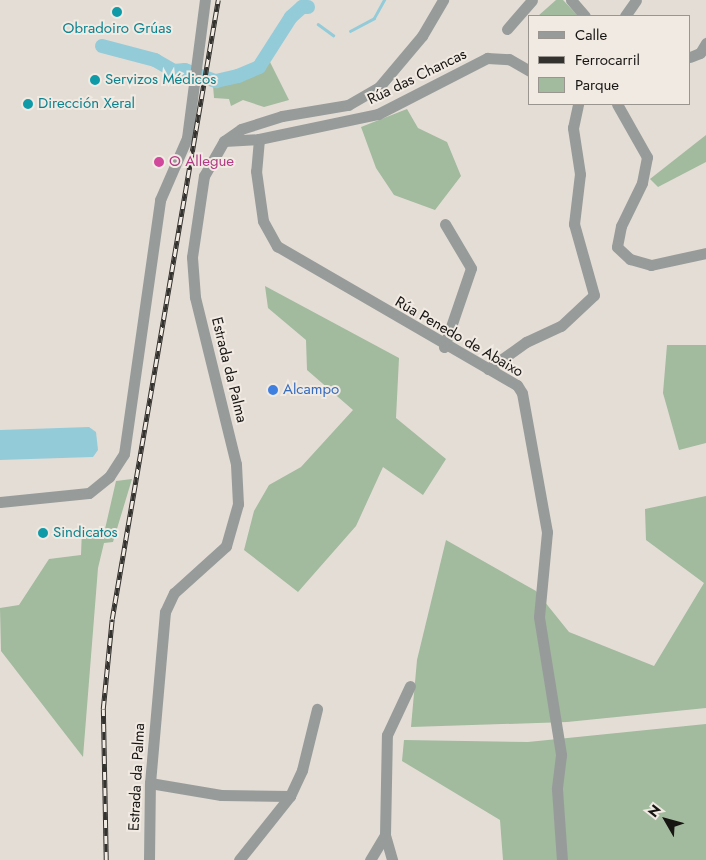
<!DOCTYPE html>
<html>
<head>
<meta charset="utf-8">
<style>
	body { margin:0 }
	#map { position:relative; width:706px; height:860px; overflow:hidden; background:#e4ddd5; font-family:Jost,sans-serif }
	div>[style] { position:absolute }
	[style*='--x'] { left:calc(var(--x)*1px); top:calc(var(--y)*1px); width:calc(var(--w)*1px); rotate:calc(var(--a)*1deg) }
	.green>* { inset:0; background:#a2ba9e }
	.water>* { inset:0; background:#94cbd9 }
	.stream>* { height:2.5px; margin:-1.25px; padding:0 1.25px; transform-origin:1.25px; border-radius:1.25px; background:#94cbd9 }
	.river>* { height:14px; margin:-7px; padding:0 7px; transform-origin:7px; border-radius:7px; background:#94cbd9 }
	.minor>* { height:11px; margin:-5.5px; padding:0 5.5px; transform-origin:5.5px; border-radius:5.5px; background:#979c9b }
	.rail>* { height:4.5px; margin-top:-2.25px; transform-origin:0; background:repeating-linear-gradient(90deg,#f1eae3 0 8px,#34322e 0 16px); box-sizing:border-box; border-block:1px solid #34322e }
	.dots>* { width:14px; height:14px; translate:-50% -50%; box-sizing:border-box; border:2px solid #f1eae3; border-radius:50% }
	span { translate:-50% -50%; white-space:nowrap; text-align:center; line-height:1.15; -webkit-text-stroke:4px #f1eae3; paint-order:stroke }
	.culture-label { font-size:15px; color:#0d838f }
	.left { translate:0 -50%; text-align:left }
	.street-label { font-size:15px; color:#171512 }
	.hotel-label { font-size:15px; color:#b23c85 }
	.shop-label { font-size:15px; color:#366cbe }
	.legend { position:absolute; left:528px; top:15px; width:162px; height:90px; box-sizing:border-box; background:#f1eae3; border:1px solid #9a958f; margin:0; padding:6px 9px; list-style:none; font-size:15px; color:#171512 }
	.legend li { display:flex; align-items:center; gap:10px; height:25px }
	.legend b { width:25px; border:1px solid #9a958f }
	.north { position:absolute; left:641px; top:795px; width:50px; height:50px; -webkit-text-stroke:4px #f1eae3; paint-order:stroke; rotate:308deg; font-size:14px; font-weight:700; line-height:20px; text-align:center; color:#171512 }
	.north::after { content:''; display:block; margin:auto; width:18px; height:22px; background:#171512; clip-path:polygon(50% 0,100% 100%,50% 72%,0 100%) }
</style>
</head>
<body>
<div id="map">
	<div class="green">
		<div style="clip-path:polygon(556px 0,563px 0,578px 16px,538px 16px)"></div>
		<div style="clip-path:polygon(270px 62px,289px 100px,264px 107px,243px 100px,231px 106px,229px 99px,214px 98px,213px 85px,247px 78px)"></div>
		<div style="clip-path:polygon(407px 109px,418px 128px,447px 142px,461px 176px,435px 210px,394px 195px,376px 168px,361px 127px)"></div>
		<div style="clip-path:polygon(706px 135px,706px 162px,658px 187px,650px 179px)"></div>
		<div style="clip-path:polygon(265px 286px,399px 358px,396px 418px,446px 459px,423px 495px,383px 467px,356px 526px,298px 592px,244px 550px,254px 511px,269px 485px,301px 467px,353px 410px,307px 370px,306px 340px,268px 308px)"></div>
		<div style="clip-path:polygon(667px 345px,706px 345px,706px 443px,679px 450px,663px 393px)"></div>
		<div style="clip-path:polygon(132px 479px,113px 542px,104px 543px,98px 568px,83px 757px,1px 651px,0 608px,19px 605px,49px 559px,81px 555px,82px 529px,105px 529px,116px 481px)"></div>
		<div style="clip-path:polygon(706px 496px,706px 708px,567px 722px,411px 727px,417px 660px,446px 540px,536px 591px,569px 632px,654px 666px,704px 583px,646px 540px,645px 509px)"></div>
		<div style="clip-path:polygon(706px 724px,706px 860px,503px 860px,500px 820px,402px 761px,404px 740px,528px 742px)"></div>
	</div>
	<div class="water">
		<div style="clip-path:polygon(89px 427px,96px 432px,98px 450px,93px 457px,0 460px,0 430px)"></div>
	</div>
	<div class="stream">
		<div style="--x:318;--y:24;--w:19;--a:36"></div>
		<div style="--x:350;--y:31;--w:27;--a:-28"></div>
		<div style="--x:374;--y:18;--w:21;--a:-61"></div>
	</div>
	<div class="river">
		<div style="--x:102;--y:46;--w:55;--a:14.8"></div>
		<div style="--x:155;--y:60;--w:22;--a:30"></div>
		<div style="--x:174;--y:71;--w:11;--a:-5"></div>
		<div style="--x:185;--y:70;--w:33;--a:20"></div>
		<div style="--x:216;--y:81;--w:23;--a:-13"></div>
		<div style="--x:238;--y:76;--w:23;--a:-23"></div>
		<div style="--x:259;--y:67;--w:59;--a:-57.4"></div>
		<div style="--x:291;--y:17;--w:15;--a:-42"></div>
		<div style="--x:302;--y:7;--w:6;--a:0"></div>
	</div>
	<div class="minor">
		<div style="--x:571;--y:0;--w:21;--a:49"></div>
		<div style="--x:625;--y:16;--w:19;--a:-55"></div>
		<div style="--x:507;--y:29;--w:38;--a:-49"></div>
		<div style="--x:690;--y:57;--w:11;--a:-22"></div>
		<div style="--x:700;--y:53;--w:12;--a:-59"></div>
		<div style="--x:617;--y:104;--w:61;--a:60.5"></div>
		<div style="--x:647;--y:157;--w:26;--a:101"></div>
		<div style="--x:642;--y:183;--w:48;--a:116"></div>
		<div style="--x:621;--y:226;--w:21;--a:101"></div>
		<div style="--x:617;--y:247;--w:18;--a:43"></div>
		<div style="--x:630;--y:259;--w:22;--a:16"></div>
		<div style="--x:651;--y:265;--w:56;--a:-12.3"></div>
		<div style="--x:259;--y:139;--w:32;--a:95"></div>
		<div style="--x:256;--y:171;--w:50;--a:82"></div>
		<div style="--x:263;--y:221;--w:29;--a:61"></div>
		<div style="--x:277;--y:246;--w:277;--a:30.1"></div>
		<div style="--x:517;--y:385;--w:9;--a:58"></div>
		<div style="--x:522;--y:393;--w:141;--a:79.8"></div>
		<div style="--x:547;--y:532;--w:85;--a:95.4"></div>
		<div style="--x:539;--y:617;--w:140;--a:80.9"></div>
		<div style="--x:561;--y:755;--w:34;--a:97"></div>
		<div style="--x:557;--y:789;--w:71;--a:86"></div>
		<div style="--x:224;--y:141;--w:35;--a:-3"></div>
		<div style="--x:259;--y:139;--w:122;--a:-11.9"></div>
		<div style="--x:378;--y:114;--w:123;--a:-27.2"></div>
		<div style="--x:487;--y:58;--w:22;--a:3"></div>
		<div style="--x:509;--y:59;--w:24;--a:30"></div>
		<div style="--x:444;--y:347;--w:83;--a:-71.1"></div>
		<div style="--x:471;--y:268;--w:51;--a:-120.6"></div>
		<div style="--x:488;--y:369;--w:47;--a:-35.4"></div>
		<div style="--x:526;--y:342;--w:38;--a:-25"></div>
		<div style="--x:561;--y:326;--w:45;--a:-43.2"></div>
		<div style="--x:594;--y:295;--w:74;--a:-105.7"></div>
		<div style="--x:574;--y:224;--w:50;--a:-83.2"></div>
		<div style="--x:580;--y:174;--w:47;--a:-98.7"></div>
		<div style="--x:573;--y:128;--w:25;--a:-78"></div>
		<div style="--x:0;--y:502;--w:89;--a:-5.8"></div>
		<div style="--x:89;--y:493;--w:26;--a:-39"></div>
		<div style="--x:109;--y:477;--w:27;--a:-57"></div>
		<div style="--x:124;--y:454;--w:257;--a:-81.9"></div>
		<div style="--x:160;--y:200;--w:68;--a:-66.5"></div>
		<div style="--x:187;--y:138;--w:139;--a:-82.6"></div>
		<div style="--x:150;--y:783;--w:72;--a:9.6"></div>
		<div style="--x:221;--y:795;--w:69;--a:0.8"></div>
		<div style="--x:385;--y:835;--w:100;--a:-88.9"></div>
		<div style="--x:387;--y:735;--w:54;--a:-64.9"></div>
		<div style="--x:385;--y:835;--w:26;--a:74"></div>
		<div style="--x:149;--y:860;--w:77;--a:-89.3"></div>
		<div style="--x:150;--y:783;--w:172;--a:-85"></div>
		<div style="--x:165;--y:612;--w:21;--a:-65"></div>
		<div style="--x:174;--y:593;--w:70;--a:-42.1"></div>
		<div style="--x:226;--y:546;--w:44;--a:-74.1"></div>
		<div style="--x:238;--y:504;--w:40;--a:-92.9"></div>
		<div style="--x:236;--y:464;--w:172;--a:-103.8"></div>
		<div style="--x:195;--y:297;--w:40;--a:-94.3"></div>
		<div style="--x:192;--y:257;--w:82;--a:-81.6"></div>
		<div style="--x:204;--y:176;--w:40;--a:-60.3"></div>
		<div style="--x:224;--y:141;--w:21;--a:-35"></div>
		<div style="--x:241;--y:129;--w:43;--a:-17.6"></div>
		<div style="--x:282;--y:116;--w:67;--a:-9.5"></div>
		<div style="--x:348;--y:105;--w:36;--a:-30"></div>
		<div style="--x:379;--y:87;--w:67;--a:-49.9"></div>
		<div style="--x:422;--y:36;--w:42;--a:-59.7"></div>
		<div style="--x:239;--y:860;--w:82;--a:-51.4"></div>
		<div style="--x:290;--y:796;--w:29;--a:-65"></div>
		<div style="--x:302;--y:770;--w:63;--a:-76.2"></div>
		<div style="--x:370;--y:860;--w:29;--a:-59"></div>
	</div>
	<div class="rail">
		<div style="--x:106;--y:860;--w:151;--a:-91.1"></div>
		<div style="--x:103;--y:709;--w:90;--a:-84.3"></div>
		<div style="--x:112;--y:619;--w:628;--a:-80.28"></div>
	</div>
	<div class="dots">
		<div style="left:117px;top:12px;background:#0f9aa8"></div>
		<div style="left:95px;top:80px;background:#0f9aa8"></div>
		<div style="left:28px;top:104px;background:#0f9aa8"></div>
		<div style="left:159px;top:162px;background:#d1479c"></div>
		<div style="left:273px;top:390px;background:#3f7fe0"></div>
		<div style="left:43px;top:533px;background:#0f9aa8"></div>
	</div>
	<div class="culture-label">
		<span style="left:117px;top:29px">Obradoiro Grúas</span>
		<span class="left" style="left:105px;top:80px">Servizos Médicos</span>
		<span class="left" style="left:38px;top:104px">Dirección Xeral</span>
		<span class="left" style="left:53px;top:533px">Sindicatos</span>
	</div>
	<div class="street-label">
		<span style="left:417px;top:77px;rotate:-26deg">Rúa das Chancas</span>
		<span style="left:459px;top:337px;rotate:30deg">Rúa Penedo de Abaixo</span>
		<span style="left:229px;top:370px;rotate:76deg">Estrada da Palma</span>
		<span style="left:137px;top:777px;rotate:-87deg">Estrada da Palma</span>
	</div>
	<div class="hotel-label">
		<span class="left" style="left:169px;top:162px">O Allegue</span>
	</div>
	<div class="shop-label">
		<span class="left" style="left:283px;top:390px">Alcampo</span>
	</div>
	<ul class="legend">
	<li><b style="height:6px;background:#979c9b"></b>Calle</li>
	<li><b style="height:6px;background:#34322e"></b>Ferrocarril</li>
	<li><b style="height:14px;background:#a2ba9e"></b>Parque</li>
	</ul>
	<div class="north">N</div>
</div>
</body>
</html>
